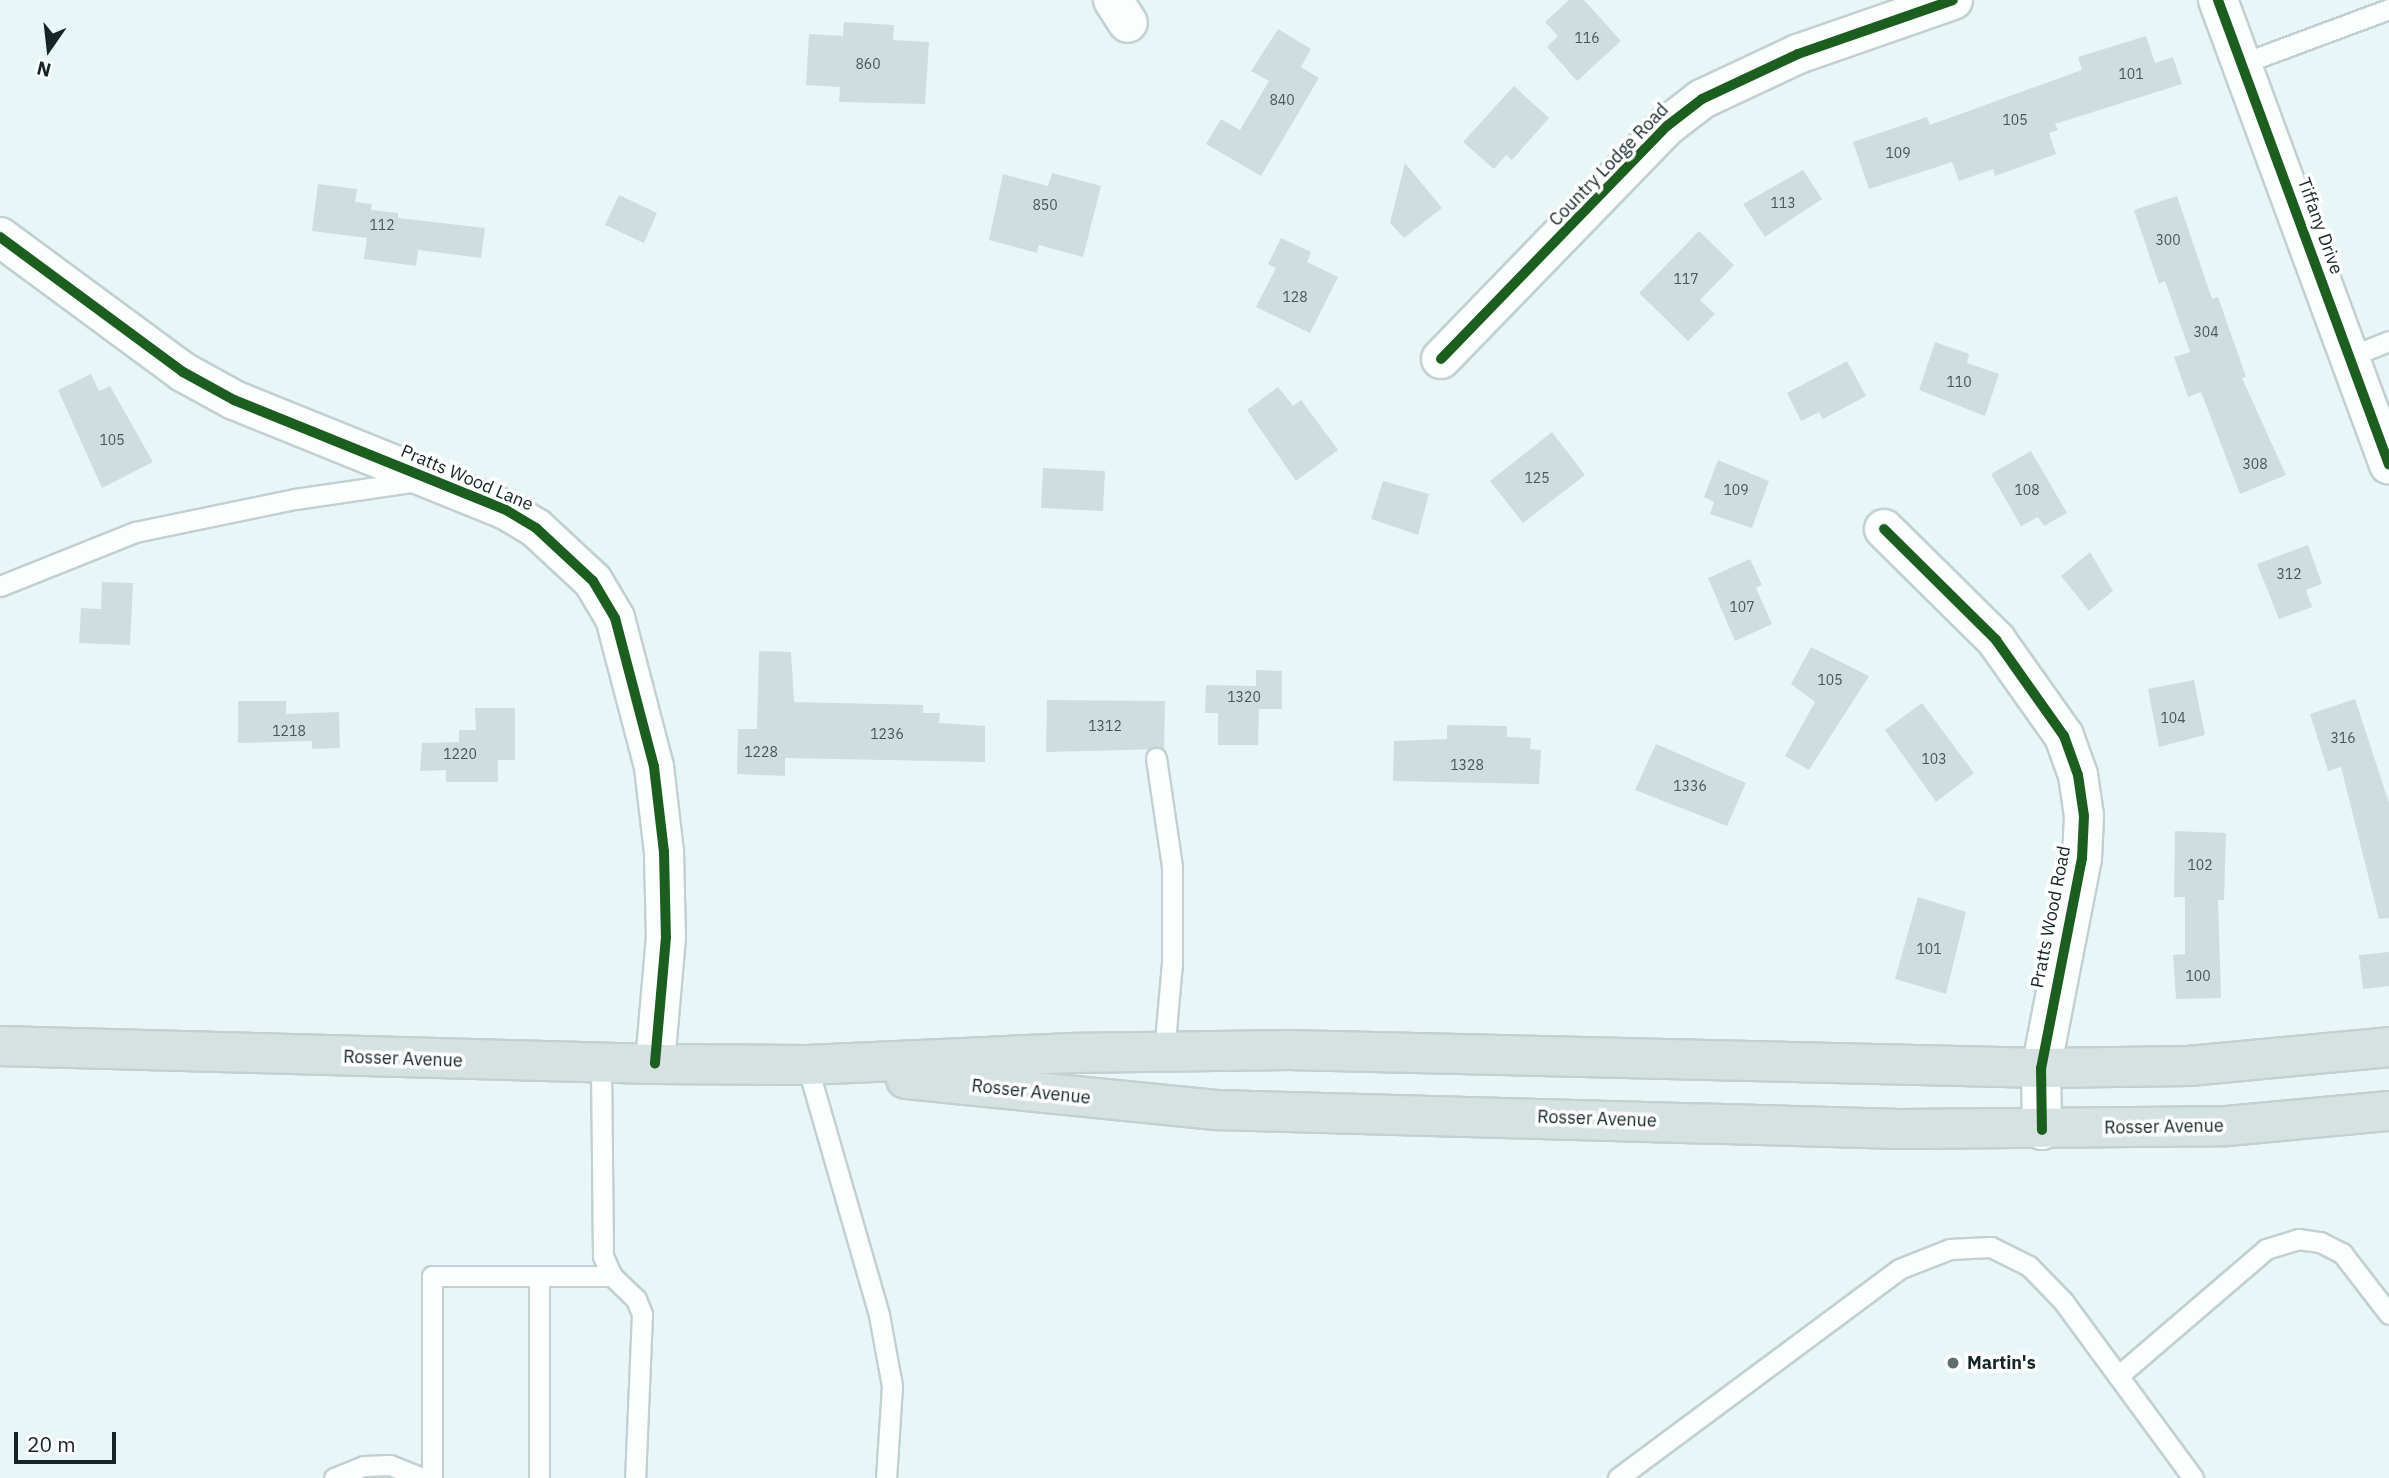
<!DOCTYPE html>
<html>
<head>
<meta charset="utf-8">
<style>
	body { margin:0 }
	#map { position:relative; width:2389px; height:1478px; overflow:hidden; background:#e9f6f7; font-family:"IBM Plex Sans",sans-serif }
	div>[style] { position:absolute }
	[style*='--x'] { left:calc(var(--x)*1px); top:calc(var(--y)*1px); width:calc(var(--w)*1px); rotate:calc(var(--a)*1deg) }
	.building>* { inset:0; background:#d0dde0 }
	.roads { filter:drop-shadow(2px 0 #c1d0d0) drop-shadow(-2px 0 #c1d0d0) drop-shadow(0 2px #c1d0d0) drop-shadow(0 -2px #c1d0d0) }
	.lane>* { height:19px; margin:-9.5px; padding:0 9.5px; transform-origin:9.5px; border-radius:9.5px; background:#fcfefe }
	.street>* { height:38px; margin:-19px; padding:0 19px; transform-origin:19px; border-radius:19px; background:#fcfefe }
	.primary>* { height:38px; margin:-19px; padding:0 19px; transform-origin:19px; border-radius:19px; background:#d6e2e1 }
	.cycleway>* { height:10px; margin:-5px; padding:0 5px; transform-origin:5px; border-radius:5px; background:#1b5e20 }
	.dots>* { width:19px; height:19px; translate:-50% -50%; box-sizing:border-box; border:4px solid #fff; border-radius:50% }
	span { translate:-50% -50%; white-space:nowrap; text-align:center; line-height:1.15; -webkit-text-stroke:7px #fff; paint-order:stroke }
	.number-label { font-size:14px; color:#475658 }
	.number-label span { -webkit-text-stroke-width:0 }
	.street-label { font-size:18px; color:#152526 }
	.poi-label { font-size:18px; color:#152526; font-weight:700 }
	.left { translate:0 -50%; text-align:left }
	.north { position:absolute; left:14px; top:14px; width:70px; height:70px; -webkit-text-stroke:5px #fff; paint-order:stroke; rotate:194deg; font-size:19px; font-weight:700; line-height:28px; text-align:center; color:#152526 }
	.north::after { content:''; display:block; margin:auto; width:24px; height:32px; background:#152526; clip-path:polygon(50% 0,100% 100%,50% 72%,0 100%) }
	.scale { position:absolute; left:14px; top:1432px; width:102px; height:32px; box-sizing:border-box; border:4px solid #152526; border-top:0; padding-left:9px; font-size:21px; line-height:24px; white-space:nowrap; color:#152526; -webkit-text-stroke:5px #fff; paint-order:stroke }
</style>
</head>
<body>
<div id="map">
	<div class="building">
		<div style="clip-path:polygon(1569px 0,1584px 0,1621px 41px,1577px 81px,1547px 47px,1558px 36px,1545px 22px)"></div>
		<div style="clip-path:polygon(844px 22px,894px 25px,893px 40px,929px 42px,925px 104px,839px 102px,840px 87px,806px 85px,809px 34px,843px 36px)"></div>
		<div style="clip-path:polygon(1278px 29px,1311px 49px,1301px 67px,1319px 78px,1261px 176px,1206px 144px,1221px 119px,1240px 130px,1269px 81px,1251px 71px)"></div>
		<div style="clip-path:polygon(2146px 36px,2155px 63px,2173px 57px,2182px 84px,2055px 124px,2058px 130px,2049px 133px,2056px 154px,1995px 176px,1993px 169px,1959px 181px,1952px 162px,1869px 189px,1853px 142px,1927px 117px,1930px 125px,2082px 70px,2078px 57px)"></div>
		<div style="clip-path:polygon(1514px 86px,1549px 118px,1512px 160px,1506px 155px,1494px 169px,1463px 142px)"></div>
		<div style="clip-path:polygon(1405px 163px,1442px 208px,1404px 238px,1390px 223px)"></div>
		<div style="clip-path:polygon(1803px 170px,1822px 199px,1765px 237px,1743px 204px)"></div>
		<div style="clip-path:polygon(1052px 173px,1101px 186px,1083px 257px,1039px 245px,1037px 253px,989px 240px,1003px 174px,1048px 186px)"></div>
		<div style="clip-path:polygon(318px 184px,357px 189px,355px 202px,372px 204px,371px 210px,398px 213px,398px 218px,485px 228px,481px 258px,418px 250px,416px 266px,364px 259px,367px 238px,312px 231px)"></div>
		<div style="clip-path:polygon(619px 195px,657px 213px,644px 243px,605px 225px)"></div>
		<div style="clip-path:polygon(2177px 196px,2212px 299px,2218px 297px,2246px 377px,2242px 378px,2286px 475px,2240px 494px,2201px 392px,2188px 397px,2174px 357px,2190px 352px,2165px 281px,2159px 284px,2134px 210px)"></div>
		<div style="clip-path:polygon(1699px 231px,1734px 265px,1700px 300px,1715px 314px,1688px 341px,1639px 293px)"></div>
		<div style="clip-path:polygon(1281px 238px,1311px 252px,1307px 262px,1338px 277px,1310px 333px,1256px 307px,1276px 268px,1268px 264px)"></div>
		<div style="clip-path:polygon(1935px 342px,1969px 354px,1967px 363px,1999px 374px,1985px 416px,1919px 390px)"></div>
		<div style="clip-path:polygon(1847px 361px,1866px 396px,1823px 419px,1819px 412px,1801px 421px,1787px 393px)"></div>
		<div style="clip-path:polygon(91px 374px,99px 391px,110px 386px,153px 462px,102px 488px,58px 390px)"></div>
		<div style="clip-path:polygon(1278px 387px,1293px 406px,1301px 400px,1338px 450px,1296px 481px,1247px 410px)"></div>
		<div style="clip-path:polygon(1552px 432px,1585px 475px,1523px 523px,1490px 481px)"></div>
		<div style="clip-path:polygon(2031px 451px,2067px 513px,2044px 526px,2038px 517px,2021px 526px,1991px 474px)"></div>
		<div style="clip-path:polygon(1718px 460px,1769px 481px,1752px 528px,1710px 514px,1714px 502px,1704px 497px)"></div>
		<div style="clip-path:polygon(1043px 468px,1105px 471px,1103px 511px,1041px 508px)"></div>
		<div style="clip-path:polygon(1383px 481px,1429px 494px,1418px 535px,1371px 519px)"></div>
		<div style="clip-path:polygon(2308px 545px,2322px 584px,2306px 590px,2312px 607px,2279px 619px,2257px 564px)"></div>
		<div style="clip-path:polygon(2090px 552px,2113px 591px,2089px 611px,2061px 576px)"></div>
		<div style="clip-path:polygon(1750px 559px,1762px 585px,1756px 588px,1772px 624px,1735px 641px,1708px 578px)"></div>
		<div style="clip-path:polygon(102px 582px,133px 583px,130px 645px,79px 643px,81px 608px,101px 609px)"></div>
		<div style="clip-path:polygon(1811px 647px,1869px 676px,1809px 770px,1785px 756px,1815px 702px,1791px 684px)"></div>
		<div style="clip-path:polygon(759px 651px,791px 652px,794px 702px,923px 705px,923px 713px,940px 713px,939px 723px,985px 726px,985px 762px,785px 758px,785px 776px,737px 774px,738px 729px,757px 729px)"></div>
		<div style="clip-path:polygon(1256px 670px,1282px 671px,1282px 709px,1259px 709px,1258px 745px,1218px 745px,1218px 713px,1205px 713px,1206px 685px,1256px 686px)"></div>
		<div style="clip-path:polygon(2194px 680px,2205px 735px,2159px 747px,2148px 689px)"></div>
		<div style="clip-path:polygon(2355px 699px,2389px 803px,2389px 918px,2379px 919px,2341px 767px,2328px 771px,2310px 714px)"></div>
		<div style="clip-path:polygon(1047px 700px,1165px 701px,1164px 749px,1046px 752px)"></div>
		<div style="clip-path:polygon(238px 701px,286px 701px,286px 714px,339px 712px,340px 748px,312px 749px,312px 741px,238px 743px)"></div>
		<div style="clip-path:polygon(1922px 703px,1974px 773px,1936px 802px,1885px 730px)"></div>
		<div style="clip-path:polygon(475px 708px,515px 708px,515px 760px,498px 760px,498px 782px,446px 782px,446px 770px,420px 771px,422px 743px,459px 742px,459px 730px,476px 730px)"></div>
		<div style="clip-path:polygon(1447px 725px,1507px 726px,1507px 737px,1531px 738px,1530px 749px,1541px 750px,1539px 784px,1393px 781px,1394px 741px,1447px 739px)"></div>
		<div style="clip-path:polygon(1656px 744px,1746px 783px,1727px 826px,1635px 790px)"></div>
		<div style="clip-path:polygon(2175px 831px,2226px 833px,2224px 900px,2218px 900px,2221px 998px,2176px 999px,2173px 955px,2185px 954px,2185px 897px,2174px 897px)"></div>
		<div style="clip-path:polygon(1918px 897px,1966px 912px,1946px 994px,1895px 979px)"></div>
		<div style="clip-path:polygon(2389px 952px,2389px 986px,2363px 989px,2359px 955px)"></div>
	</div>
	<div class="roads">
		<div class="lane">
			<div style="--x:2241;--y:64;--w:158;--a:-20.4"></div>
			<div style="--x:2349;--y:357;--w:43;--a:-21.8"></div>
			<div style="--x:0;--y:586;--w:145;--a:-21.8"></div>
			<div style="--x:135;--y:532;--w:163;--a:-11.7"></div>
			<div style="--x:295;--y:499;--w:125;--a:-8.3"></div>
			<div style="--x:1156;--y:758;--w:110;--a:81.6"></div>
			<div style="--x:1172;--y:867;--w:96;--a:90"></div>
			<div style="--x:1172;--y:963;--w:89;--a:95.1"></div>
			<div style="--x:601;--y:1063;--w:193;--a:89.4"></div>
			<div style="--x:603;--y:1256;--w:22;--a:66"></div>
			<div style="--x:612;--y:1276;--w:33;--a:44"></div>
			<div style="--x:636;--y:1299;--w:16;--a:68"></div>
			<div style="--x:642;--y:1314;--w:164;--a:92.4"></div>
			<div style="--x:807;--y:1065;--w:260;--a:73.9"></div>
			<div style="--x:879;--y:1315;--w:72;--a:79.6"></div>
			<div style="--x:892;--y:1386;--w:92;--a:93.7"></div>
			<div style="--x:539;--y:1276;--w:202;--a:90"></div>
			<div style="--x:2118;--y:1376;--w:195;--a:-40.6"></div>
			<div style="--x:2266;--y:1249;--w:34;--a:-17"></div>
			<div style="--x:2298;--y:1239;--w:22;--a:8"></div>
			<div style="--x:2320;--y:1242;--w:25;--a:27"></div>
			<div style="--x:2342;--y:1253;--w:77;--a:52.4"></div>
			<div style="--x:334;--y:1478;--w:32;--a:-22"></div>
			<div style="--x:364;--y:1466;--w:26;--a:-2"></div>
			<div style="--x:390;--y:1465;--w:35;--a:22"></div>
			<div style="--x:432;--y:1478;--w:202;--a:-90"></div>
			<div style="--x:432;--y:1276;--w:180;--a:0"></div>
			<div style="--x:1618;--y:1478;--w:350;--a:-36.6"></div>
			<div style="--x:1899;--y:1269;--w:55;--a:-21.4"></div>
			<div style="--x:1950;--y:1249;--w:41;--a:-2.8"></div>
			<div style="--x:1991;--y:1247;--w:42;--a:26.6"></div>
			<div style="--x:2029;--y:1266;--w:49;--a:45.8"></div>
			<div style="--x:2063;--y:1301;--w:220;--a:53.7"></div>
		</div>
		<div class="street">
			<div style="--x:1113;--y:0;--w:27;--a:57"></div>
			<div style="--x:2218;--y:0;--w:495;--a:69.8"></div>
			<div style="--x:0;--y:237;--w:227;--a:36.4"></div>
			<div style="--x:183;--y:372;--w:58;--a:28.8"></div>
			<div style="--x:234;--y:400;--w:293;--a:22"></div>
			<div style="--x:506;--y:510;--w:35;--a:31"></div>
			<div style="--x:536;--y:528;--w:78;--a:42.9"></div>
			<div style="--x:593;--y:581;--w:43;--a:59.3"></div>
			<div style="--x:615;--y:618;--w:154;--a:75.3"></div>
			<div style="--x:654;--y:767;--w:86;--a:83.3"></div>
			<div style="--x:664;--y:852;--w:85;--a:88.7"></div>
			<div style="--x:666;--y:937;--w:127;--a:95"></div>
			<div style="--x:1441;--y:359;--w:325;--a:-45.9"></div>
			<div style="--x:1667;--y:126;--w:44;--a:-37.6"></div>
			<div style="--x:1702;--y:99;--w:106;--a:-25.1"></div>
			<div style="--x:1798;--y:54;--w:164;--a:-19.2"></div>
			<div style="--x:1884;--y:529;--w:158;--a:44.7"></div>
			<div style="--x:1996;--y:640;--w:118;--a:54.7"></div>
			<div style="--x:2064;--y:736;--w:41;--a:70.3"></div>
			<div style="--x:2078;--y:775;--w:41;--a:81.7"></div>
			<div style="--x:2084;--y:816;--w:42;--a:92.7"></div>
			<div style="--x:2082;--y:858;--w:214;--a:101"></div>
			<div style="--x:2041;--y:1068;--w:62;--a:89.1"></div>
		</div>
		<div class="primary">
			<div style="--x:0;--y:1046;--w:655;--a:1.57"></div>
			<div style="--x:655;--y:1064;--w:152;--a:0.4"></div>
			<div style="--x:807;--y:1065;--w:260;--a:-2.6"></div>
			<div style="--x:1067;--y:1053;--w:222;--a:-0.8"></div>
			<div style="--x:1289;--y:1050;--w:752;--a:1.37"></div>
			<div style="--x:2041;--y:1068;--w:148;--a:-0.8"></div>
			<div style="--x:2189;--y:1066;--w:201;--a:-5.4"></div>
			<div style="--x:906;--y:1079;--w:313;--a:5.7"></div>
			<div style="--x:1217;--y:1110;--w:683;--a:1.59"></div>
			<div style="--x:1900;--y:1129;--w:327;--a:-0.5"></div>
			<div style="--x:2227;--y:1126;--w:163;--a:-5.3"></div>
		</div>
	</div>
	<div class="cycleway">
		<div style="--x:2218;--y:0;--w:495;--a:69.8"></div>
		<div style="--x:0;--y:237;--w:227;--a:36.4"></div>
		<div style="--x:183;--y:372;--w:58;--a:28.8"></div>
		<div style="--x:234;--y:400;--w:293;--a:22"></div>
		<div style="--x:506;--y:510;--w:35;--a:31"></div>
		<div style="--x:536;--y:528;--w:78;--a:42.9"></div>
		<div style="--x:593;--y:581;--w:43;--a:59.3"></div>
		<div style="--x:615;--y:618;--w:154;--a:75.3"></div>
		<div style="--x:654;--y:767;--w:86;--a:83.3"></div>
		<div style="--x:664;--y:852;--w:85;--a:88.7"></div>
		<div style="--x:666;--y:937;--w:127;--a:95"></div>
		<div style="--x:1441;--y:359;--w:325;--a:-45.9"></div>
		<div style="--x:1667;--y:126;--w:44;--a:-37.6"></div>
		<div style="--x:1702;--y:99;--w:106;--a:-25.1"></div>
		<div style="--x:1798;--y:54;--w:164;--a:-19.2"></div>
		<div style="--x:1884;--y:529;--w:158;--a:44.7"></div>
		<div style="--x:1996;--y:640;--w:118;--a:54.7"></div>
		<div style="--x:2064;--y:736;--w:41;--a:70.3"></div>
		<div style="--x:2078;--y:775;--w:41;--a:81.7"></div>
		<div style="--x:2084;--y:816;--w:42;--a:92.7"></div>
		<div style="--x:2082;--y:858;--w:214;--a:101"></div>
		<div style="--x:2041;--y:1068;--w:62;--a:89.1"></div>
	</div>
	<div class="dots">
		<div style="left:1953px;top:1363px;background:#5f6e6f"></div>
	</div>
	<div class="number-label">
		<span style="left:1587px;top:38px">116</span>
		<span style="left:868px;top:64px">860</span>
		<span style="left:2131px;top:74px">101</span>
		<span style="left:1282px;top:100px">840</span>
		<span style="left:2015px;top:120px">105</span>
		<span style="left:1898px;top:153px">109</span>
		<span style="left:1783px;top:203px">113</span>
		<span style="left:1045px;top:205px">850</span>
		<span style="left:382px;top:225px">112</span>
		<span style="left:2168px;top:240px">300</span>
		<span style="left:1686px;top:279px">117</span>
		<span style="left:1295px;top:297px">128</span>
		<span style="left:2206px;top:332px">304</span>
		<span style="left:1959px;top:382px">110</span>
		<span style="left:112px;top:440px">105</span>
		<span style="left:2255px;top:464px">308</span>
		<span style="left:1537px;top:478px">125</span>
		<span style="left:1736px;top:490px">109</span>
		<span style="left:2027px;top:490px">108</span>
		<span style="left:2289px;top:574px">312</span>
		<span style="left:1742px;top:607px">107</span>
		<span style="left:1830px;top:680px">105</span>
		<span style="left:1244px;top:697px">1320</span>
		<span style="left:2173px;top:718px">104</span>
		<span style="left:1105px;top:726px">1312</span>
		<span style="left:289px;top:731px">1218</span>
		<span style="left:887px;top:734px">1236</span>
		<span style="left:2343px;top:738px">316</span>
		<span style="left:761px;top:752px">1228</span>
		<span style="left:460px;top:754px">1220</span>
		<span style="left:1934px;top:759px">103</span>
		<span style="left:1467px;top:765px">1328</span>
		<span style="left:1690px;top:786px">1336</span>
		<span style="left:2200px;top:865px">102</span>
		<span style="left:1929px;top:949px">101</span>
		<span style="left:2198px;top:976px">100</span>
	</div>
	<div class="street-label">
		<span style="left:1609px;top:165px;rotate:-46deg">Country Lodge Road</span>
		<span style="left:2320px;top:226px;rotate:70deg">Tiffany Drive</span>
		<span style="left:467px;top:478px;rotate:23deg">Pratts Wood Lane</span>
		<span style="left:2051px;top:917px;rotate:-79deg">Pratts Wood Road</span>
		<span style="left:403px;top:1059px;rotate:2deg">Rosser Avenue</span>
		<span style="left:1031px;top:1092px;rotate:6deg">Rosser Avenue</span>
		<span style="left:1597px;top:1119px;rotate:2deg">Rosser Avenue</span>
		<span style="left:2164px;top:1127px;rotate:-1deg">Rosser Avenue</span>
	</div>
	<div class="poi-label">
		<span class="left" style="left:1967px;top:1363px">Martin's</span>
	</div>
	<div class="north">N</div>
	<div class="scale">20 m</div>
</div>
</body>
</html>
